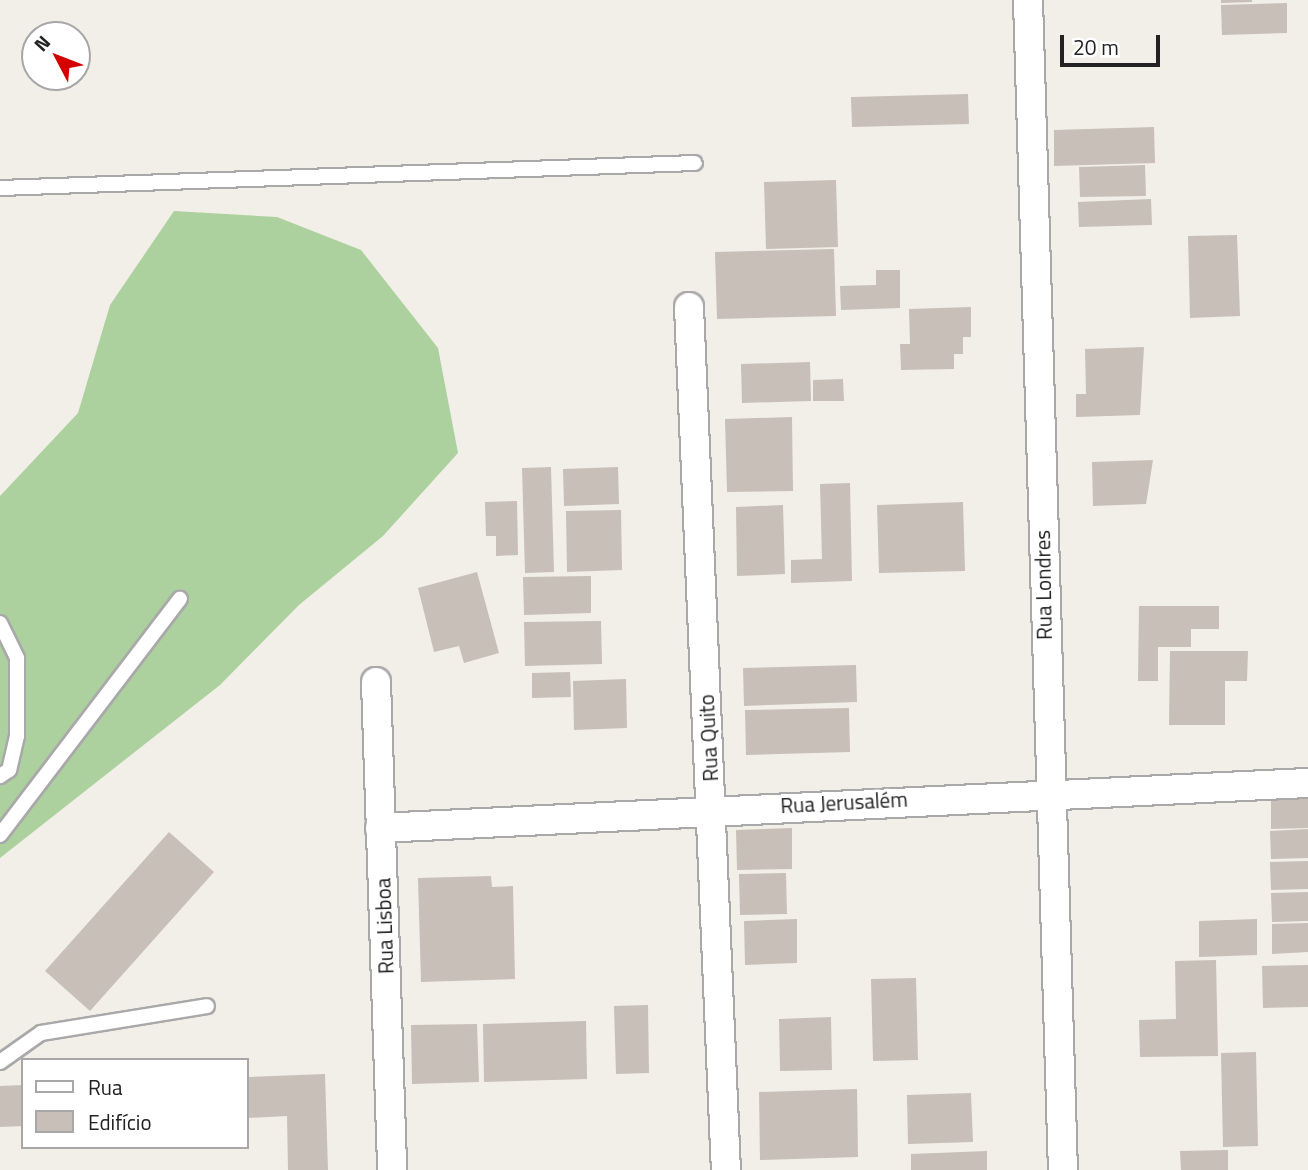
<!DOCTYPE html>
<html>
<head>
<meta charset="utf-8">
<style>
	body { margin:0 }
	#map { position:relative; width:1308px; height:1170px; overflow:hidden; background:#f2efe9; font-family:"Titillium Web",sans-serif }
	div>[style] { position:absolute }
	[style*='--x'] { left:calc(var(--x)*1px); top:calc(var(--y)*1px); width:calc(var(--w)*1px); rotate:calc(var(--a)*1deg) }
	.forest>* { inset:0; background:#add19e }
	.building>* { inset:0; background:#c7bfb8 }
	.roads { filter:drop-shadow(2px 0 #a9a9a9) drop-shadow(-2px 0 #a9a9a9) drop-shadow(0 2px #a9a9a9) drop-shadow(0 -2px #a9a9a9) }
	.service>* { height:14px; margin:-7px; padding:0 7px; transform-origin:7px; border-radius:7px; background:#fff }
	.minor>* { height:28px; margin:-14px; padding:0 14px; transform-origin:14px; border-radius:14px; background:#fff }
	span { translate:-50% -50%; white-space:nowrap; text-align:center; line-height:1.15; -webkit-text-stroke:5px #fff; paint-order:stroke }
	.street-label { font-size:21px; color:#222 }
	.legend { position:absolute; left:21px; top:1058px; width:228px; height:91px; box-sizing:border-box; background:#fff; border:2px solid #a7a7a7; margin:0; padding:9px 12px; list-style:none; font-size:21px; color:#222 }
	.legend li { display:flex; align-items:center; gap:14px; height:35px }
	.legend b { width:35px; border:2px solid #a7a7a7 }
	.north { position:absolute; left:21px; top:21px; width:70px; height:70px; box-sizing:border-box; background:#fff; border:2px solid #a7a7a7; border-radius:50%; rotate:312deg; font-size:19px; font-weight:700; line-height:28px; text-align:center; color:#222 }
	.north::after { content:''; display:block; margin:auto; width:24px; height:32px; background:#d40000; clip-path:polygon(50% 0,100% 100%,50% 72%,0 100%) }
	.scale { position:absolute; left:1060px; top:35px; width:100px; height:32px; box-sizing:border-box; border:4px solid #222; border-top:0; padding-left:9px; font-size:21px; line-height:24px; white-space:nowrap; color:#222; -webkit-text-stroke:5px #fff; paint-order:stroke }
</style>
</head>
<body>
<div id="map">
	<div class="forest">
		<div style="clip-path:polygon(174px 211px,277px 217px,361px 250px,438px 348px,458px 453px,383px 536px,299px 605px,220px 685px,0 858px,0 496px,78px 413px,110px 305px)"></div>
	</div>
	<div class="building">
		<div style="clip-path:polygon(1221px 0,1252px 0,1252px 2px,1221px 3px)"></div>
		<div style="clip-path:polygon(1287px 3px,1287px 33px,1222px 35px,1221px 5px)"></div>
		<div style="clip-path:polygon(968px 94px,969px 124px,852px 127px,851px 97px)"></div>
		<div style="clip-path:polygon(1154px 127px,1155px 163px,1054px 166px,1054px 130px)"></div>
		<div style="clip-path:polygon(1145px 165px,1146px 196px,1080px 197px,1079px 167px)"></div>
		<div style="clip-path:polygon(836px 180px,838px 247px,766px 249px,764px 182px)"></div>
		<div style="clip-path:polygon(1151px 199px,1152px 225px,1079px 227px,1078px 202px)"></div>
		<div style="clip-path:polygon(1237px 235px,1240px 316px,1190px 318px,1188px 236px)"></div>
		<div style="clip-path:polygon(834px 249px,836px 316px,717px 319px,715px 252px)"></div>
		<div style="clip-path:polygon(876px 270px,900px 270px,900px 308px,841px 310px,840px 286px,876px 285px)"></div>
		<div style="clip-path:polygon(971px 307px,971px 337px,963px 337px,963px 354px,954px 354px,954px 369px,901px 370px,900px 344px,910px 344px,909px 309px)"></div>
		<div style="clip-path:polygon(1144px 347px,1140px 415px,1076px 417px,1076px 394px,1086px 394px,1085px 349px)"></div>
		<div style="clip-path:polygon(810px 362px,811px 401px,742px 403px,741px 364px)"></div>
		<div style="clip-path:polygon(843px 379px,844px 401px,813px 401px,813px 380px)"></div>
		<div style="clip-path:polygon(792px 417px,793px 491px,727px 492px,725px 419px)"></div>
		<div style="clip-path:polygon(1153px 460px,1146px 504px,1093px 506px,1092px 462px)"></div>
		<div style="clip-path:polygon(551px 467px,554px 572px,525px 573px,522px 468px)"></div>
		<div style="clip-path:polygon(618px 467px,619px 504px,564px 506px,563px 469px)"></div>
		<div style="clip-path:polygon(850px 483px,852px 581px,791px 583px,791px 560px,822px 559px,820px 484px)"></div>
		<div style="clip-path:polygon(517px 501px,518px 555px,496px 556px,496px 536px,486px 536px,485px 502px)"></div>
		<div style="clip-path:polygon(963px 502px,965px 571px,879px 573px,877px 505px)"></div>
		<div style="clip-path:polygon(783px 505px,785px 574px,737px 576px,736px 507px)"></div>
		<div style="clip-path:polygon(621px 510px,622px 570px,567px 572px,566px 511px)"></div>
		<div style="clip-path:polygon(477px 572px,499px 653px,464px 663px,459px 646px,434px 652px,418px 588px)"></div>
		<div style="clip-path:polygon(591px 576px,591px 613px,524px 615px,523px 577px)"></div>
		<div style="clip-path:polygon(1139px 606px,1219px 606px,1219px 629px,1191px 629px,1191px 647px,1158px 647px,1158px 681px,1138px 681px)"></div>
		<div style="clip-path:polygon(601px 621px,602px 664px,525px 666px,524px 622px)"></div>
		<div style="clip-path:polygon(1170px 651px,1248px 651px,1247px 681px,1225px 681px,1225px 725px,1169px 725px)"></div>
		<div style="clip-path:polygon(856px 665px,857px 702px,744px 706px,743px 668px)"></div>
		<div style="clip-path:polygon(570px 672px,571px 697px,532px 698px,532px 673px)"></div>
		<div style="clip-path:polygon(626px 679px,627px 728px,574px 730px,573px 681px)"></div>
		<div style="clip-path:polygon(849px 708px,850px 752px,746px 755px,745px 710px)"></div>
		<div style="clip-path:polygon(1308px 798px,1308px 828px,1271px 829px,1271px 800px)"></div>
		<div style="clip-path:polygon(792px 828px,792px 869px,737px 870px,736px 830px)"></div>
		<div style="clip-path:polygon(1308px 829px,1308px 858px,1271px 859px,1270px 831px)"></div>
		<div style="clip-path:polygon(169px 832px,214px 872px,90px 1011px,45px 971px)"></div>
		<div style="clip-path:polygon(1308px 861px,1308px 889px,1271px 890px,1270px 862px)"></div>
		<div style="clip-path:polygon(786px 873px,787px 914px,740px 915px,739px 874px)"></div>
		<div style="clip-path:polygon(491px 876px,492px 887px,513px 886px,515px 979px,421px 982px,418px 878px)"></div>
		<div style="clip-path:polygon(1308px 892px,1308px 921px,1272px 922px,1271px 893px)"></div>
		<div style="clip-path:polygon(797px 919px,797px 963px,745px 965px,744px 921px)"></div>
		<div style="clip-path:polygon(1257px 919px,1257px 955px,1199px 957px,1199px 921px)"></div>
		<div style="clip-path:polygon(1308px 923px,1308px 952px,1272px 954px,1272px 924px)"></div>
		<div style="clip-path:polygon(1216px 960px,1218px 1056px,1140px 1057px,1139px 1020px,1176px 1019px,1175px 961px)"></div>
		<div style="clip-path:polygon(1308px 965px,1308px 1007px,1263px 1008px,1262px 966px)"></div>
		<div style="clip-path:polygon(916px 978px,918px 1060px,873px 1061px,871px 979px)"></div>
		<div style="clip-path:polygon(648px 1005px,649px 1073px,616px 1074px,614px 1006px)"></div>
		<div style="clip-path:polygon(831px 1017px,832px 1070px,780px 1071px,779px 1019px)"></div>
		<div style="clip-path:polygon(586px 1021px,587px 1079px,484px 1082px,483px 1024px)"></div>
		<div style="clip-path:polygon(477px 1024px,479px 1082px,412px 1084px,411px 1025px)"></div>
		<div style="clip-path:polygon(1256px 1052px,1258px 1146px,1223px 1147px,1221px 1053px)"></div>
		<div style="clip-path:polygon(325px 1074px,328px 1170px,288px 1170px,287px 1116px,247px 1118px,247px 1077px)"></div>
		<div style="clip-path:polygon(23px 1085px,23px 1126px,0 1127px,0 1086px)"></div>
		<div style="clip-path:polygon(857px 1089px,858px 1157px,760px 1160px,759px 1092px)"></div>
		<div style="clip-path:polygon(971px 1093px,973px 1142px,908px 1144px,907px 1095px)"></div>
		<div style="clip-path:polygon(1228px 1150px,1228px 1170px,1181px 1170px,1180px 1151px)"></div>
		<div style="clip-path:polygon(987px 1151px,987px 1170px,911px 1170px,911px 1154px)"></div>
	</div>
	<div class="roads">
		<div class="service">
			<div style="--x:0;--y:188;--w:695;--a:-2.06"></div>
			<div style="--x:0;--y:623;--w:39;--a:64"></div>
			<div style="--x:17;--y:658;--w:78;--a:90"></div>
			<div style="--x:17;--y:736;--w:35;--a:103"></div>
			<div style="--x:9;--y:770;--w:11;--a:146"></div>
			<div style="--x:0;--y:835;--w:297;--a:-52.7"></div>
			<div style="--x:0;--y:1062;--w:50;--a:-35.3"></div>
			<div style="--x:41;--y:1033;--w:168;--a:-9.2"></div>
		</div>
		<div class="minor">
			<div style="--x:1028;--y:0;--w:1171;--a:88.29"></div>
			<div style="--x:689;--y:307;--w:864;--a:87.55"></div>
			<div style="--x:376;--y:682;--w:488;--a:88.1"></div>
			<div style="--x:380;--y:828;--w:929;--a:-2.78"></div>
		</div>
	</div>
	<div class="street-label">
		<span style="left:1043px;top:585px;rotate:-91deg">Rua Londres</span>
		<span style="left:708px;top:738px;rotate:-93deg">Rua Quito</span>
		<span style="left:844px;top:802px;rotate:-3deg">Rua Jerusalém</span>
		<span style="left:384px;top:926px;rotate:-92deg">Rua Lisboa</span>
	</div>
	<ul class="legend">
	<li><b style="height:9px;background:#fff"></b>Rua</li>
	<li><b style="height:19px;background:#c7bfb8"></b>Edifício</li>
	</ul>
	<div class="north">N</div>
	<div class="scale">20 m</div>
</div>
</body>
</html>
